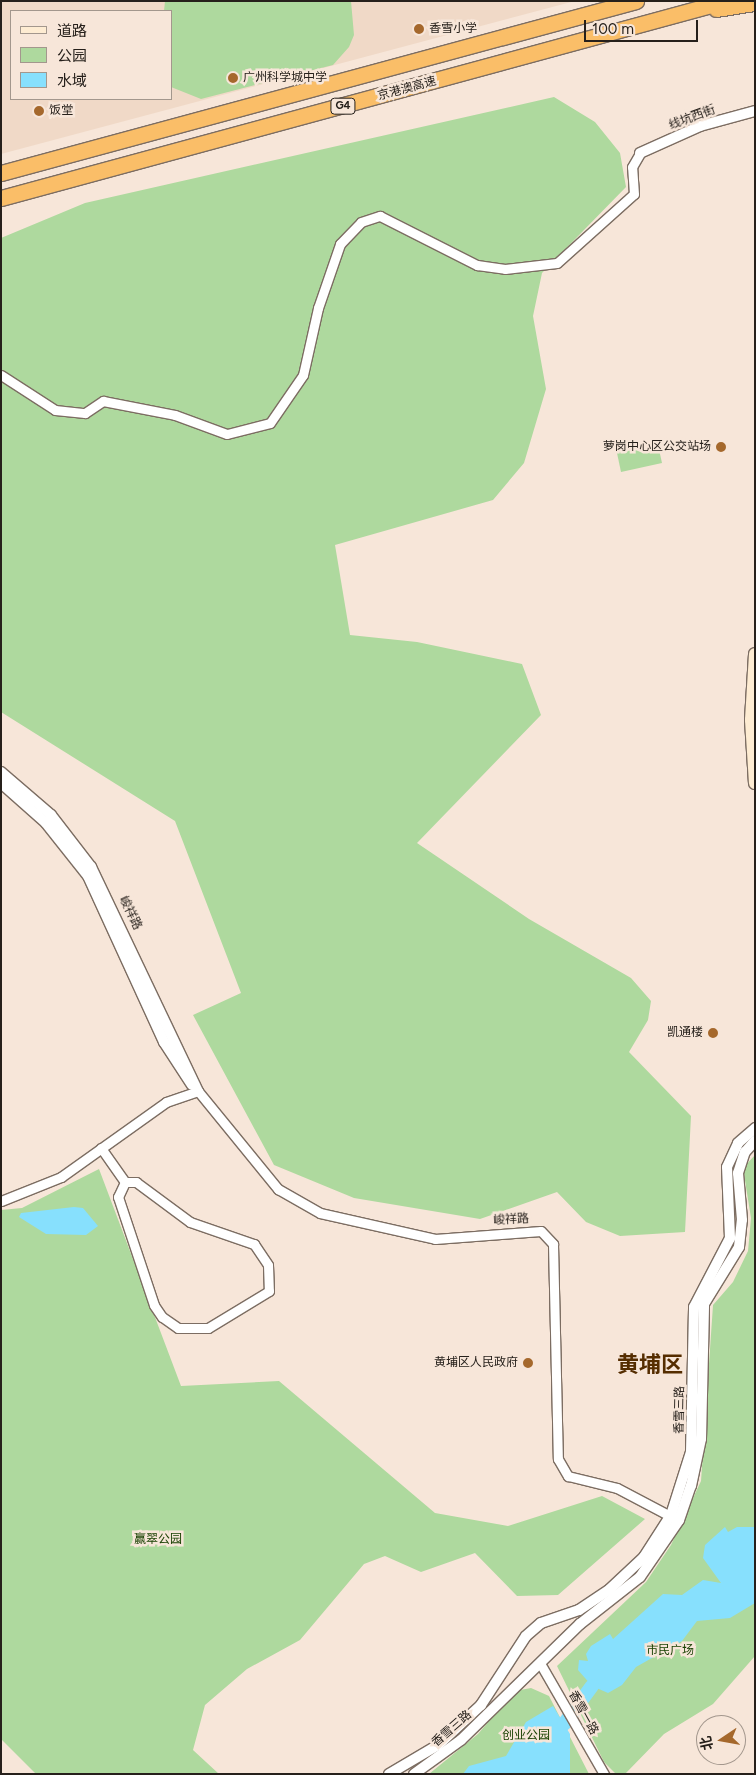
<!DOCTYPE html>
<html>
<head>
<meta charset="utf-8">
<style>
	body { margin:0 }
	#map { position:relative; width:756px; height:1775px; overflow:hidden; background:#f7e6d9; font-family:Figtree,"Noto Sans SC",sans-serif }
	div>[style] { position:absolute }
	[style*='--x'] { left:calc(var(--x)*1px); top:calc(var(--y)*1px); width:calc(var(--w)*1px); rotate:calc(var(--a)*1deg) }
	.built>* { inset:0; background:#f0d9c7 }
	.green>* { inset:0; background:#aed99e }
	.water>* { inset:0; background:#87e0fd }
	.river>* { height:14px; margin:-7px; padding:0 7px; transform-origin:7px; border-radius:7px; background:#87e0fd }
	.roads { filter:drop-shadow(1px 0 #7c6d62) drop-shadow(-1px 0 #7c6d62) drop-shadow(0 1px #7c6d62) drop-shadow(0 -1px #7c6d62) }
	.minor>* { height:9px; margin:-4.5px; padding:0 4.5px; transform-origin:4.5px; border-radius:4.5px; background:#fff }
	.tertiary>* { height:10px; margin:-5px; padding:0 5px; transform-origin:5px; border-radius:5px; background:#fff }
	.secondary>* { height:12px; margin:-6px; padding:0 6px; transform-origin:6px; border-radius:6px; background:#feecd2 }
	.motorway>* { height:15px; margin:-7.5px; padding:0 7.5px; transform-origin:7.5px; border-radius:7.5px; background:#fabe68 }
	.dots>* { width:14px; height:14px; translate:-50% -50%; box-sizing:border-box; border:2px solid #f7e6d9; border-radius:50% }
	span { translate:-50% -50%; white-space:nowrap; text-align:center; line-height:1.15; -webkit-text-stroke:5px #f7e6d9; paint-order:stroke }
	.shield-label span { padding:1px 4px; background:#f7e6d9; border:1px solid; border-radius:4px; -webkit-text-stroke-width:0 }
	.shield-label { font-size:11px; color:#26201b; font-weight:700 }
	.poi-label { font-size:12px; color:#26201b }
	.left { translate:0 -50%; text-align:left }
	.right { translate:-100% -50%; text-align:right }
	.street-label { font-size:12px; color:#26201b }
	.park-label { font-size:12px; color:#194102 }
	.town-label { font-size:22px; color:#552d00; font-weight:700 }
	.frame { position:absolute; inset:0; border:2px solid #26201b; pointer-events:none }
	.legend { position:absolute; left:10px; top:10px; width:162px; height:90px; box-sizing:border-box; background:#f7e6d9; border:1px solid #a3978d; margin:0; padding:6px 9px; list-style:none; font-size:15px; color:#26201b }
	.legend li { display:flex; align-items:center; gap:10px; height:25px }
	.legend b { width:25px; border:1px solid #a3978d }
	.north { position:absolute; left:696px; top:1715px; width:50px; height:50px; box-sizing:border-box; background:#f7e6d9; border:1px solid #a3978d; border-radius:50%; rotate:258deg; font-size:14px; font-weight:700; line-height:20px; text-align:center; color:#26201b }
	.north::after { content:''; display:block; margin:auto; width:18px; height:22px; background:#a5682c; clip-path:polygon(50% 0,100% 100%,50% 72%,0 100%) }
	.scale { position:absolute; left:584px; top:20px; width:114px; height:22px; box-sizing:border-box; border:2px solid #26201b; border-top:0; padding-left:6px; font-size:15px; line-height:18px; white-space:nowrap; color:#26201b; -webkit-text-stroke:4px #f7e6d9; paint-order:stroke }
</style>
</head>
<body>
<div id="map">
	<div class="built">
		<div style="clip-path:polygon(evenodd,1px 1px,575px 1px,1px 154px,1px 1px,11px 11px,171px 11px,171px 99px,11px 99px,11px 11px)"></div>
	</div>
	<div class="green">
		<div style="clip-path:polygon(165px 1px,351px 1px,354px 35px,349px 47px,333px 65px,201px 99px,171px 87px,171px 11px,164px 11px)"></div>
		<div style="clip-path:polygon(554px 97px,595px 122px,620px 153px,626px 187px,542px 273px,533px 316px,546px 389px,524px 463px,493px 500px,335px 545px,350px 635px,417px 642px,522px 664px,541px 715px,417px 843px,529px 919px,631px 978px,651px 1001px,648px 1020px,629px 1052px,691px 1116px,685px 1232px,620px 1236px,586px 1222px,557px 1192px,480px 1219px,354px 1198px,274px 1165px,193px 1015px,241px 993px,175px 821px,1px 712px,1px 238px,85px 203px)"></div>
		<div style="clip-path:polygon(658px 445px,662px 463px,621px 472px,617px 453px)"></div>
		<div style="clip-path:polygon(755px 1155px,755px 1656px,713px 1704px,664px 1734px,625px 1774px,616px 1774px,604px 1762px,557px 1666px,646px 1582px,671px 1545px,701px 1481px,713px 1305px,733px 1282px,748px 1251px,751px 1218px,743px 1168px)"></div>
		<div style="clip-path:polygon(99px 1169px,181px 1386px,279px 1381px,435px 1513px,508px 1526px,602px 1496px,645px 1519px,558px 1595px,517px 1596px,475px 1553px,421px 1572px,385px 1556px,364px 1564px,300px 1640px,247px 1669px,205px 1705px,193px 1750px,219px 1774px,36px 1774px,1px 1739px,1px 1210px,22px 1208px)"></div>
		<div style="clip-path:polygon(531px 1688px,549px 1696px,589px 1774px,429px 1774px,478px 1734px,515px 1691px)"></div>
	</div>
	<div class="water">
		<div style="clip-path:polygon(74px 1207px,83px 1208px,98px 1226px,86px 1235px,46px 1234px,19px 1217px,21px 1213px)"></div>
		<div style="clip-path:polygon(725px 1527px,728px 1532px,737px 1527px,755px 1527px,755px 1603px,730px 1618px,697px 1621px,682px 1641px,636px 1667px,622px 1685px,608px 1693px,592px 1686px,578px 1670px,579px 1660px,588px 1661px,586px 1654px,591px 1646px,610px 1634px,613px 1639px,663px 1594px,682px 1595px,703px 1580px,721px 1583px,703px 1558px,705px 1545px)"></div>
		<div style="clip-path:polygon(553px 1706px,570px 1734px,570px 1774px,463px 1774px,469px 1766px,506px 1756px,526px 1722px)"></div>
	</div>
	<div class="river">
		<div style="--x:564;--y:1724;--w:47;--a:-53.6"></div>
	</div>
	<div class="roads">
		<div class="minor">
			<div style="--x:1;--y:375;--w:64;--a:32.9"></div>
			<div style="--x:55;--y:410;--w:30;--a:6"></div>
			<div style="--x:85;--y:413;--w:22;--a:-34"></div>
			<div style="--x:103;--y:401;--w:73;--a:11"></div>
			<div style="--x:175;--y:415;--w:55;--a:20.1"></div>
			<div style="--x:227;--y:434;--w:44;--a:-14.3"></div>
			<div style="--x:270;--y:423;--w:58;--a:-55.5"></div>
			<div style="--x:303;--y:375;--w:69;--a:-77.4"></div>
			<div style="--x:318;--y:308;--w:68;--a:-71"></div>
			<div style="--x:340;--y:244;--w:30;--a:-46"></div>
			<div style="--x:361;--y:222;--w:20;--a:-18"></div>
			<div style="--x:380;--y:216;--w:109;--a:26.8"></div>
			<div style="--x:477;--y:265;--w:28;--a:8"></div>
			<div style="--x:505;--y:269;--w:52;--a:-6.6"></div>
			<div style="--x:557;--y:263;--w:103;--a:-41.9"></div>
			<div style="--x:634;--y:194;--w:27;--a:-94"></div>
			<div style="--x:632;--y:167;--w:16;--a:-60"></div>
			<div style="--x:101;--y:1148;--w:42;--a:54.8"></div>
			<div style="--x:125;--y:1182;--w:11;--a:0"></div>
			<div style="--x:136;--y:1182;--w:67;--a:36.5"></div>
			<div style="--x:190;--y:1222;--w:68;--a:19"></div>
			<div style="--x:254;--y:1244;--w:25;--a:56"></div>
			<div style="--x:268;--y:1265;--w:26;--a:88"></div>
			<div style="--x:269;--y:1291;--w:71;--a:148.8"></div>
			<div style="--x:208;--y:1328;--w:30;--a:180"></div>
			<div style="--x:178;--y:1328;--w:19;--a:-145"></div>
			<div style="--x:162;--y:1317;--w:14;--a:-124"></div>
			<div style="--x:154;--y:1305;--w:114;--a:-108.4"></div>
			<div style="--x:118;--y:1197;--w:17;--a:-65"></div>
			<div style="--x:1;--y:1201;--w:65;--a:-21.8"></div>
			<div style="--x:61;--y:1177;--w:129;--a:-35.5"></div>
			<div style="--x:166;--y:1102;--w:34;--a:-19"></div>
			<div style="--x:198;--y:1091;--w:127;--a:50.8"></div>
			<div style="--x:278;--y:1189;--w:48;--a:29.7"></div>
			<div style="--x:320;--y:1213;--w:118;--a:12.7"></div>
			<div style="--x:435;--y:1239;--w:106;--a:-4.3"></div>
			<div style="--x:541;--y:1231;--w:18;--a:47"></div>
			<div style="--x:553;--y:1244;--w:215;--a:88.7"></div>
			<div style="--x:558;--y:1459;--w:20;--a:60"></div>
			<div style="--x:568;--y:1476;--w:50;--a:13.8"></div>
			<div style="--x:617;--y:1488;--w:67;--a:27.7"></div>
			<div style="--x:541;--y:1665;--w:126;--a:60"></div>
		</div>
		<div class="tertiary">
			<div style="--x:640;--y:153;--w:66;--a:-24.2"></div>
			<div style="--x:700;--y:126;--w:57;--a:-15.3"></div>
			<div style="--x:1;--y:772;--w:66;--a:40.7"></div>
			<div style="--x:51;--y:815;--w:66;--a:52.4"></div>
			<div style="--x:91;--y:867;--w:248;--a:64.5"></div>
			<div style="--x:1;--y:783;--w:60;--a:41.6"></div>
			<div style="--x:46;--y:823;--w:68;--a:51.6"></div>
			<div style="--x:88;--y:876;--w:183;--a:65.4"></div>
			<div style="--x:164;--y:1042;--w:51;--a:56.9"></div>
			<div style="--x:389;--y:1774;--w:57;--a:-30.6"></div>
			<div style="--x:438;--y:1745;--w:59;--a:-42.9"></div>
			<div style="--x:481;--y:1705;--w:82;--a:-56.9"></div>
			<div style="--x:526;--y:1636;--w:20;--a:-41"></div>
			<div style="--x:541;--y:1623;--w:40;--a:-18.9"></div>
			<div style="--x:579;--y:1610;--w:37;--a:-34"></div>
			<div style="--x:610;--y:1589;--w:47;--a:-43.3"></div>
			<div style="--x:644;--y:1557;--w:50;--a:-57.3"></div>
			<div style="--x:671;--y:1515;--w:66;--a:-72.4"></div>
			<div style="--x:691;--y:1452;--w:145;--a:-88.8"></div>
			<div style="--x:694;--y:1307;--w:78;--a:-62.4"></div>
			<div style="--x:730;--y:1238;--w:71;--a:-92.4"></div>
			<div style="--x:727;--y:1167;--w:26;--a:-65"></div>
			<div style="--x:738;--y:1143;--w:23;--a:-41"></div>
			<div style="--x:414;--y:1774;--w:58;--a:-35.9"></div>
			<div style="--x:461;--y:1740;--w:166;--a:-44.3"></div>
			<div style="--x:580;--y:1624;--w:76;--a:-38.1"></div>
			<div style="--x:640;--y:1577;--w:69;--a:-55.6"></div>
			<div style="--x:679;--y:1520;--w:36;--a:-71"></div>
			<div style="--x:691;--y:1486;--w:48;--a:-78"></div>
			<div style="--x:701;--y:1439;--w:135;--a:-88.7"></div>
			<div style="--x:704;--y:1304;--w:67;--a:-58.4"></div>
			<div style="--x:739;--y:1247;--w:27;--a:-84"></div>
			<div style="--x:742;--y:1220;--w:47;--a:-94.9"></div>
			<div style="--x:738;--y:1173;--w:22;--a:-72"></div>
			<div style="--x:745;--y:1152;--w:15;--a:-48"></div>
		</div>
		<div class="secondary">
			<div style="--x:755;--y:654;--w:66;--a:93.5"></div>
			<div style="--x:751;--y:720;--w:63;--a:86.4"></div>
		</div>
		<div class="motorway">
			<div style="--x:716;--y:9;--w:39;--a:-9"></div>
			<div style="--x:1;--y:173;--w:658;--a:-15.16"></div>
			<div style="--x:1;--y:198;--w:751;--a:-15.2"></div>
		</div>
	</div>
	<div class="dots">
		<div style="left:419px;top:29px;background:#a5682c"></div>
		<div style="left:233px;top:78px;background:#a5682c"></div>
		<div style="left:39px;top:111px;background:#a5682c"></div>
		<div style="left:721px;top:447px;background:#a5682c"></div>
		<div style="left:713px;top:1033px;background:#a5682c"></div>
		<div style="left:528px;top:1363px;background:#a5682c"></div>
	</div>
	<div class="shield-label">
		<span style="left:343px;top:106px">G4</span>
	</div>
	<div class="poi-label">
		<span class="left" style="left:429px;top:29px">香雪小学</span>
		<span class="left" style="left:243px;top:78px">广州科学城中学</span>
		<span class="left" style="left:49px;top:111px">饭堂</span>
		<span class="right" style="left:711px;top:447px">萝岗中心区公交站场</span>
		<span class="right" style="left:703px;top:1033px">凯通楼</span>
		<span class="right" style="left:518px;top:1363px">黄埔区人民政府</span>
	</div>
	<div class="street-label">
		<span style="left:407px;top:89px;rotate:-15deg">京港澳高速</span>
		<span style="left:692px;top:118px;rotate:-20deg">线坑西街</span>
		<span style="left:130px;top:913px;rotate:64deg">峻祥路</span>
		<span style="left:511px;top:1220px;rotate:-3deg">峻祥路</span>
		<span style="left:680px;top:1410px;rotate:-89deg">香雪三路</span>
		<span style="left:583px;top:1713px;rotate:61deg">香雪一路</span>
		<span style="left:452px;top:1729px;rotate:-41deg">香雪三路</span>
	</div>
	<div class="park-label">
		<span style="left:158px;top:1540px">赢翠公园</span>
		<span style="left:670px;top:1651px">市民广场</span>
		<span style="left:526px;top:1736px">创业公园</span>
	</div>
	<div class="town-label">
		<span style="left:650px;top:1365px">黄埔区</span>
	</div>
	<div class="frame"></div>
	<ul class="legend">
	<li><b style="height:6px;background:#feecd2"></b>道路</li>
	<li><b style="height:14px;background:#aed99e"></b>公园</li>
	<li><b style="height:14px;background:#87e0fd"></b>水域</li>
	</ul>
	<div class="north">北</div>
	<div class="scale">100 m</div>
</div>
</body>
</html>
